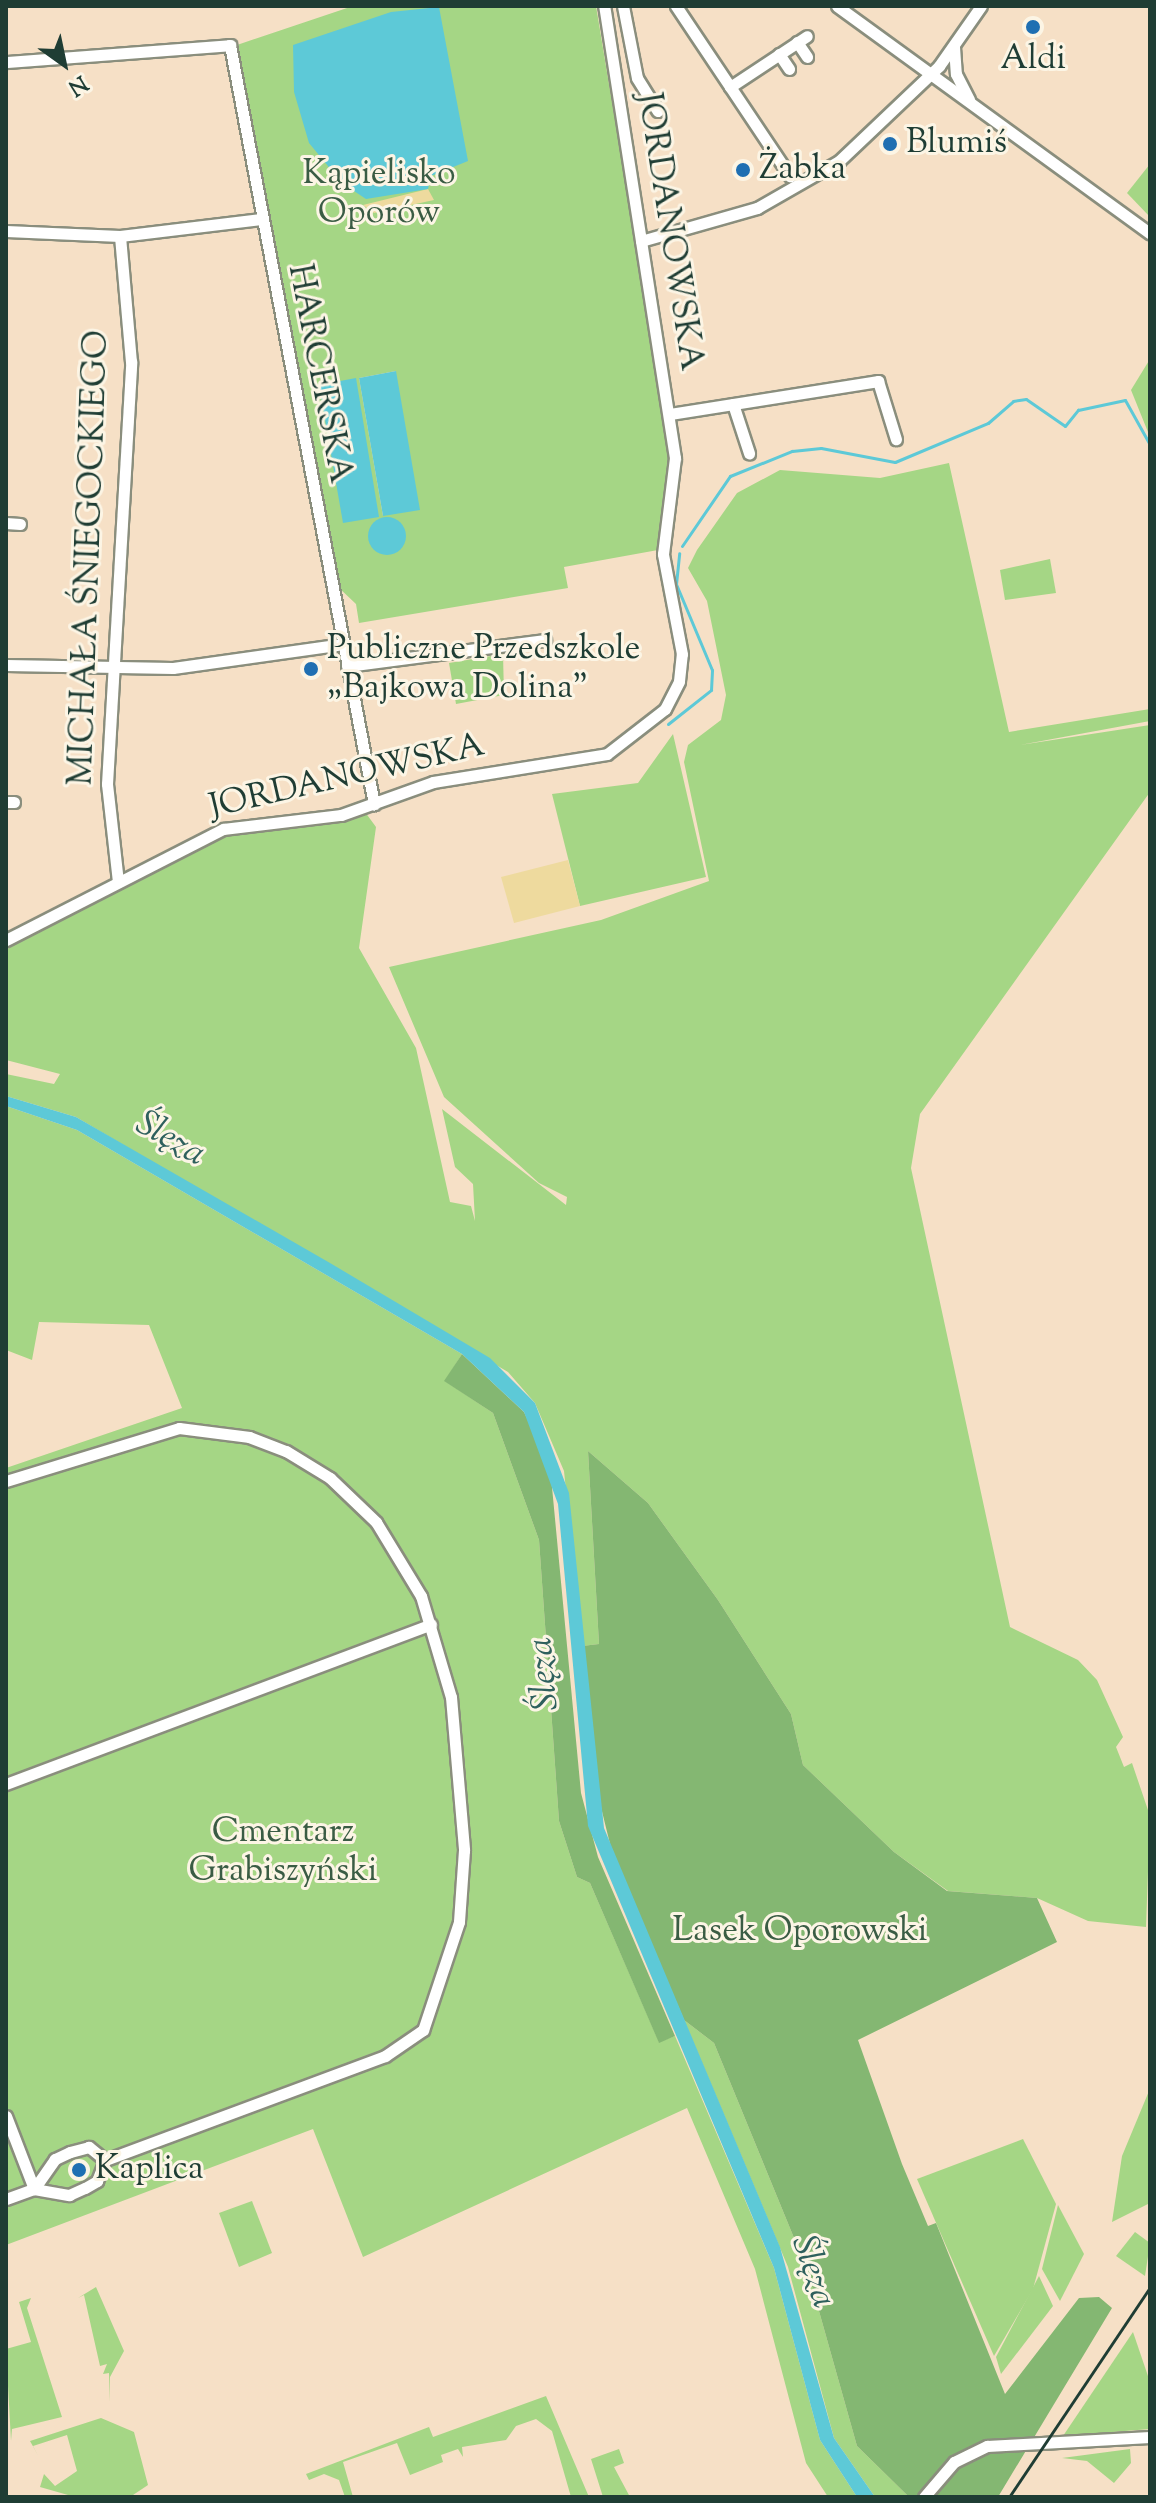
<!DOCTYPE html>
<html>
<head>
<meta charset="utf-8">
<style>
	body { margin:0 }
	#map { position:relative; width:1156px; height:2503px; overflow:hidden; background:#f6e0c6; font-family:"Sorts Mill Goudy",serif }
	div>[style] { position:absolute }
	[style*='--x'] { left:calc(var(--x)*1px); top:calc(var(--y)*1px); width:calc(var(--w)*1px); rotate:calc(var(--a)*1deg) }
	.green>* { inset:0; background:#a5d685 }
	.forest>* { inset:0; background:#84b772 }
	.sand>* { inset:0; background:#eeda9e }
	.water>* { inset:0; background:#5dc9d7 }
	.round { border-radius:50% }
	.stream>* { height:3px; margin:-1.5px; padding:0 1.5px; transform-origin:1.5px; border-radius:1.5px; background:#5dc9d7 }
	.roads { filter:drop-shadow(2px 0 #8a8e7d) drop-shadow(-2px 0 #8a8e7d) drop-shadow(0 2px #8a8e7d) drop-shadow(0 -2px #8a8e7d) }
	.minor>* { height:11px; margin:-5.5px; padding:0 5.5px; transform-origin:5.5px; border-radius:5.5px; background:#fff }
	.rail>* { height:3px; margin:-1.5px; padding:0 1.5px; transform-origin:1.5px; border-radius:1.5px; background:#1f3d34 }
	.dots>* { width:22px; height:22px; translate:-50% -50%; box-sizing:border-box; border:4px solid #fcf5e5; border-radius:50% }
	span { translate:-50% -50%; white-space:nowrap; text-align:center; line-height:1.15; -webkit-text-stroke:6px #fcf5e5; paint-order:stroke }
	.poi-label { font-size:34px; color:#1f3d34 }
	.left { translate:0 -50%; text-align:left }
	.park-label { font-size:34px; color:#3a5c44 }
	.street-label { font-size:34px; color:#1f3d34 }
	.water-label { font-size:36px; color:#2e605d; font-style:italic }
	.frame { position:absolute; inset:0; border:8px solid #1f3d34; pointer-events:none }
	.north { position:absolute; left:24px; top:24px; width:80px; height:80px; -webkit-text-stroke:6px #fcf5e5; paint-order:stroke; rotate:147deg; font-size:22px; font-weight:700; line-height:32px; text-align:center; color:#1f3d34 }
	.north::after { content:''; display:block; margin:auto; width:28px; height:36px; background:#1f3d34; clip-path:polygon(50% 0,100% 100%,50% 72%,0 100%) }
</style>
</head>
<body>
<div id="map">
	<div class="green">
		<div style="clip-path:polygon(evenodd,353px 6px,596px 6px,672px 463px,658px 550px,564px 567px,568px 588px,359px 623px,356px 604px,337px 586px,237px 45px,353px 6px,396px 371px,396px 372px,383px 516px,359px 378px,396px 371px)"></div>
		<div style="clip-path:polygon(1150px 164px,1150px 217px,1127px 193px)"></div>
		<div style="clip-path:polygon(1150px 359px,1150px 437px,1131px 390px)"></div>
		<div style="clip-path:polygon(949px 463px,1009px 732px,1150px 709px,1150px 721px,1020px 745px,1150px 725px,1150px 792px,920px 1114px,911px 1168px,1010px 1627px,1078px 1660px,1097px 1680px,1123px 1737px,1116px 1747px,1124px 1767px,1132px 1763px,1150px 1816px,1146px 1927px,1088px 1921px,1037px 1898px,948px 1891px,894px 1852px,803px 1765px,791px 1714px,718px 1600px,648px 1503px,588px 1451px,599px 1644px,582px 1646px,564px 1471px,535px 1403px,508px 1372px,76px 1117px,6px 1096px,6px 1074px,54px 1084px,60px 1074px,6px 1060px,6px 950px,52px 918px,218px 836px,365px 812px,376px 827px,359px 948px,416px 1048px,450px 1202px,471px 1206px,475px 1221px,473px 1184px,455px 1167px,442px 1109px,566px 1205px,567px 1197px,539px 1183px,444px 1097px,389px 967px,601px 920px,709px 881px,684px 762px,688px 745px,721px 720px,726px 695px,707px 601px,688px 568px,697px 550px,737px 493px,780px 470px,880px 478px)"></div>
		<div style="clip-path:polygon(1050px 559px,1056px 593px,1005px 600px,1000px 570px)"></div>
		<div style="clip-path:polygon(503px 654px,504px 695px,456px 704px,449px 663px)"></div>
		<div style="clip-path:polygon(673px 734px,706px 877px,580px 906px,552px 794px,638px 783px)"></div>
		<div style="clip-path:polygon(6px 1106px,77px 1130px,462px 1354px,445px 1381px,493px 1413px,539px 1540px,559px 1821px,577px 1877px,590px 1883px,659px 2042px,675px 2036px,774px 2268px,820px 2440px,857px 2497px,828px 2497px,806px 2463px,755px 2269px,687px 2108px,363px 2257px,313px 2129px,6px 2245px,6px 1468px,182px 1408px,149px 1325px,39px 1322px,32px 1360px,6px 1350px)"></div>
		<div style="clip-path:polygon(684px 2020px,714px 2043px,808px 2272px,857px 2446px,909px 2497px,875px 2497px,834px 2438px,788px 2267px)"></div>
		<div style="clip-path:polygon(1149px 2091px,1150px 2203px,1112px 2222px,1122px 2156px)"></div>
		<div style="clip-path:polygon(1023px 2139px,1056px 2204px,1033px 2289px,994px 2356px,917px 2179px)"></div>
		<div style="clip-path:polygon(252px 2201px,272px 2253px,239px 2267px,219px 2213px)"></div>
		<div style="clip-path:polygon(1058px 2205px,1084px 2254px,1060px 2301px,1042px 2269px)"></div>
		<div style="clip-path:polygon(1135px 2232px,1150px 2243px,1145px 2276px,1116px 2256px)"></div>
		<div style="clip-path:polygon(1039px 2276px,1053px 2306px,1001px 2374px,996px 2357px)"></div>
		<div style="clip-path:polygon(96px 2287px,124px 2351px,110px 2377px,110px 2402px,109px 2373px,103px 2374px,107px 2364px,100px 2366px,84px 2295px,78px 2298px)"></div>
		<div style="clip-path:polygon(31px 2298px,27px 2308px,62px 2417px,12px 2429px,11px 2441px,6px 2349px,31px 2342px,19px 2302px)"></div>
		<div style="clip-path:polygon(1133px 2332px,1150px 2382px,1150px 2429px,1063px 2436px)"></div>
		<div style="clip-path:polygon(546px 2396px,589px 2497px,571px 2497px,552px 2431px,536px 2419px,516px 2426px,506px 2440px,462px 2447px,463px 2457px,458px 2449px,441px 2455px,443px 2462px,410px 2475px,397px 2443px,343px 2462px,353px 2497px,345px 2497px,339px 2480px,324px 2474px,309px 2480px,306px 2474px,429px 2427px,433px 2437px)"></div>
		<div style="clip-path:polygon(101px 2418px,134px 2432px,148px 2485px,130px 2497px,75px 2497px,40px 2487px,44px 2474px,55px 2486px,77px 2471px,67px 2435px,33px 2446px,39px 2457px,30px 2441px)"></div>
		<div style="clip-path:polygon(619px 2449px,624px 2463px,614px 2467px,630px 2497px,603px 2497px,591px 2459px)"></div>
		<div style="clip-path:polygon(1130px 2449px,1131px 2463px,1114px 2483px,1087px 2461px,1062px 2458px)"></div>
	</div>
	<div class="forest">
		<div style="clip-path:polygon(462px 1354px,524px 1412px,550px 1466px,581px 1793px,598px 1857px,675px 2036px,659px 2043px,590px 1883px,577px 1877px,559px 1821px,539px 1540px,493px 1413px,444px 1381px)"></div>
		<div style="clip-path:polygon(588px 1451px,648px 1503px,718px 1600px,791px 1714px,803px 1765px,894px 1852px,947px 1891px,1037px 1898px,1057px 1942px,858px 2040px,902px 2164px,928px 2226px,936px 2223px,1005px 2394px,1079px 2298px,1099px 2297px,1112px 2308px,998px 2497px,909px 2497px,857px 2446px,808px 2272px,714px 2043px,684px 2020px,612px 1852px,594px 1779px,582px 1646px,599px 1644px)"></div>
	</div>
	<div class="sand">
		<div style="clip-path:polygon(428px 189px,434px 200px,374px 213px,363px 205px)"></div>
		<div style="clip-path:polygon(568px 860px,580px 906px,514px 923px,501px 877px)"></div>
	</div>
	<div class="water">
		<div style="clip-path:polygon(439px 7px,468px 161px,431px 176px,428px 189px,366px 199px,342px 183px,309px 143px,294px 92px,293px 45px,391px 12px)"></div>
		<div style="clip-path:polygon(396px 371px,420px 510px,383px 516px,359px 378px)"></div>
		<div style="clip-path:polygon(356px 378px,379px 517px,343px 523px,319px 385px)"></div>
		<div class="round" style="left:368px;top:517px;width:38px;height:38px"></div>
		<div style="clip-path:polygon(6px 1096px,76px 1117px,330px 1263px,490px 1358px,535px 1403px,569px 1493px,604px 1828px,780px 2247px,834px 2438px,875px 2497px,857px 2497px,820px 2440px,774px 2268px,588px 1826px,558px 1504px,524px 1412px,462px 1354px,77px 1130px,6px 1106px)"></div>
	</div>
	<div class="stream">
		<div style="--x:682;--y:546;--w:85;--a:-55.6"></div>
		<div style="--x:730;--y:476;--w:67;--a:-22"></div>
		<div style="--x:792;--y:451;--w:29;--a:-6"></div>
		<div style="--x:821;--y:448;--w:75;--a:10.7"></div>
		<div style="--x:895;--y:462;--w:101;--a:-22.8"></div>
		<div style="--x:988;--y:423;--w:33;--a:-41"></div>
		<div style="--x:1013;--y:401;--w:13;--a:-9"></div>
		<div style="--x:1026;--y:399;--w:47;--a:34.7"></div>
		<div style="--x:1065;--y:426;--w:21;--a:-51"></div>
		<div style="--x:1078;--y:410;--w:48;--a:-12"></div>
		<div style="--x:1125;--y:400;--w:51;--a:60.9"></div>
		<div style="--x:668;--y:724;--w:55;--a:-38.3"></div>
		<div style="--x:711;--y:690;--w:20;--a:-87"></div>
		<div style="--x:712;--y:670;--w:93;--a:-112.7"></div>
		<div style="--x:676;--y:584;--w:31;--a:-84"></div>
	</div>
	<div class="roads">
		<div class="minor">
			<div style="--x:623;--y:6;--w:73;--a:79"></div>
			<div style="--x:637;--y:78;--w:39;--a:58"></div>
			<div style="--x:676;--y:6;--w:205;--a:56.2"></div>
			<div style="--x:837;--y:6;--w:387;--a:36"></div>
			<div style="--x:797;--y:42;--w:18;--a:56"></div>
			<div style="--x:954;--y:47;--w:27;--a:86"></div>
			<div style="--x:956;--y:74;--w:29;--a:63"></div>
			<div style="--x:779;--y:54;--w:18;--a:56"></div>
			<div style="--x:6;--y:62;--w:225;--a:-4.3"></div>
			<div style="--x:230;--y:45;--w:773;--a:79.26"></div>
			<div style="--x:730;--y:87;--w:92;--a:-33.5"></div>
			<div style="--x:6;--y:231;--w:114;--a:2.5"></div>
			<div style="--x:120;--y:236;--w:142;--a:-6.9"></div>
			<div style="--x:641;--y:241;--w:121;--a:-15.9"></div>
			<div style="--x:757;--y:208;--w:95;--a:-29.8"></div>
			<div style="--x:839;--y:161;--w:138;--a:-43.5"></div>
			<div style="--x:939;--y:66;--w:73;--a:-55"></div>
			<div style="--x:733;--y:404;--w:52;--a:71.9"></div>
			<div style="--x:670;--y:414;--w:211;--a:-9"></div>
			<div style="--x:878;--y:381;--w:61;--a:72.8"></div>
			<div style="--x:6;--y:523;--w:14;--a:4"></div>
			<div style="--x:6;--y:665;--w:167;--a:1"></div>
			<div style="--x:173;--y:668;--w:172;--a:-8"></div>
			<div style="--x:347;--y:666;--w:200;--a:-7.5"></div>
			<div style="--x:6;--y:802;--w:8;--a:0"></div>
			<div style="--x:118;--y:882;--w:99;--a:-96.4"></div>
			<div style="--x:107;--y:784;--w:423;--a:-86.7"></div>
			<div style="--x:131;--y:362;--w:126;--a:-95"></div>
			<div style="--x:6;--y:940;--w:244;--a:-27.1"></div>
			<div style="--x:223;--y:829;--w:119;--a:-6.8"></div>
			<div style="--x:341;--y:815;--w:98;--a:-19.7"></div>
			<div style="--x:433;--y:782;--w:176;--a:-9.1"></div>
			<div style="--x:607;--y:754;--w:73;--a:-37.8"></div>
			<div style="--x:665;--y:709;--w:31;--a:-63"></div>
			<div style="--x:679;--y:681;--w:27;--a:-84"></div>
			<div style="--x:682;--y:654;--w:102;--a:-100.8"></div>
			<div style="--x:663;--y:554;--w:97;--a:-82.9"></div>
			<div style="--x:675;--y:458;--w:458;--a:-98.9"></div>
			<div style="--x:6;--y:1481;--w:181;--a:-17"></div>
			<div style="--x:179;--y:1428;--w:71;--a:7.3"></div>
			<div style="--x:249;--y:1437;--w:40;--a:21"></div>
			<div style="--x:286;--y:1451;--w:52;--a:31.5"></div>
			<div style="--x:330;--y:1478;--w:64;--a:43.7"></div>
			<div style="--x:376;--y:1522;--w:87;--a:58.7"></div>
			<div style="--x:421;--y:1596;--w:105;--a:73.5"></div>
			<div style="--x:451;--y:1697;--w:154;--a:85.1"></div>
			<div style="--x:464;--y:1850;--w:72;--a:94"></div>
			<div style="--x:459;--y:1922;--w:114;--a:108.4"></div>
			<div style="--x:423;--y:2030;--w:46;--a:145.6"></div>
			<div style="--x:385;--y:2056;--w:299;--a:159.6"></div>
			<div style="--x:6;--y:1784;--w:454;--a:-20.6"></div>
			<div style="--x:6;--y:2116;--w:78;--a:69"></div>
			<div style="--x:6;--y:2199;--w:30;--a:-20"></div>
			<div style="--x:34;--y:2189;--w:36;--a:10"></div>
			<div style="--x:69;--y:2195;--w:17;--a:-24"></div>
			<div style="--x:85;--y:2188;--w:14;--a:-30"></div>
			<div style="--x:97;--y:2181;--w:22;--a:-69"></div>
			<div style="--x:105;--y:2160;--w:21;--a:-141"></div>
			<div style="--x:89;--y:2147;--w:20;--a:165"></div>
			<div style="--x:70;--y:2152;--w:17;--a:155"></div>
			<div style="--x:55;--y:2159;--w:37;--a:125"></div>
			<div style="--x:924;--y:2497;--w:46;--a:-49.4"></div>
			<div style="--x:954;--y:2462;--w:37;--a:-26"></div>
			<div style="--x:987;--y:2446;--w:163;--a:-3.2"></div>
		</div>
	</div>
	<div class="rail">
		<div style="--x:1009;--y:2497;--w:253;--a:-56.1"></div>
	</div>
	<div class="dots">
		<div style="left:1033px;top:27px;background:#1f6fb2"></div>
		<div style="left:890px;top:144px;background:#1f6fb2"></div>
		<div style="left:743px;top:170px;background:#1f6fb2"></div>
		<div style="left:311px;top:669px;background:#1f6fb2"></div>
		<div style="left:79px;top:2170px;background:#1f6fb2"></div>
	</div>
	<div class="poi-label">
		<span style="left:1033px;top:60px">Aldi</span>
		<span class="left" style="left:906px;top:144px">Blumiś</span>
		<span class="left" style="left:759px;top:170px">Żabka</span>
		<span class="left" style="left:327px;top:669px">Publiczne Przedszkole<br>„Bajkowa Dolina”</span>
		<span class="left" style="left:95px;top:2170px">Kaplica</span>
	</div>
	<div class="park-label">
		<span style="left:379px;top:194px">Kąpielisko<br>Oporów</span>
		<span style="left:283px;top:1852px">Cmentarz<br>Grabiszyński</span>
		<span style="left:800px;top:1932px">Lasek Oporowski</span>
	</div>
	<div class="street-label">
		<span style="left:669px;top:232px;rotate:81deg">JORDANOWSKA</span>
		<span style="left:319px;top:374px;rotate:79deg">HARCERSKA</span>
		<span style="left:90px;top:558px;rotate:-88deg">MICHAŁA ŚNIEGOCKIEGO</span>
		<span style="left:347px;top:777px;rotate:-13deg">JORDANOWSKA</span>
	</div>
	<div class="water-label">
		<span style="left:170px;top:1140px;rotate:30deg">Ślęza</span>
		<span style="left:545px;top:1674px;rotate:-95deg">Ślęza</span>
		<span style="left:812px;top:2272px;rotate:72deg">Ślęza</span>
	</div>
	<div class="frame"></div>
	<div class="north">N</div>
</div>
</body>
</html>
